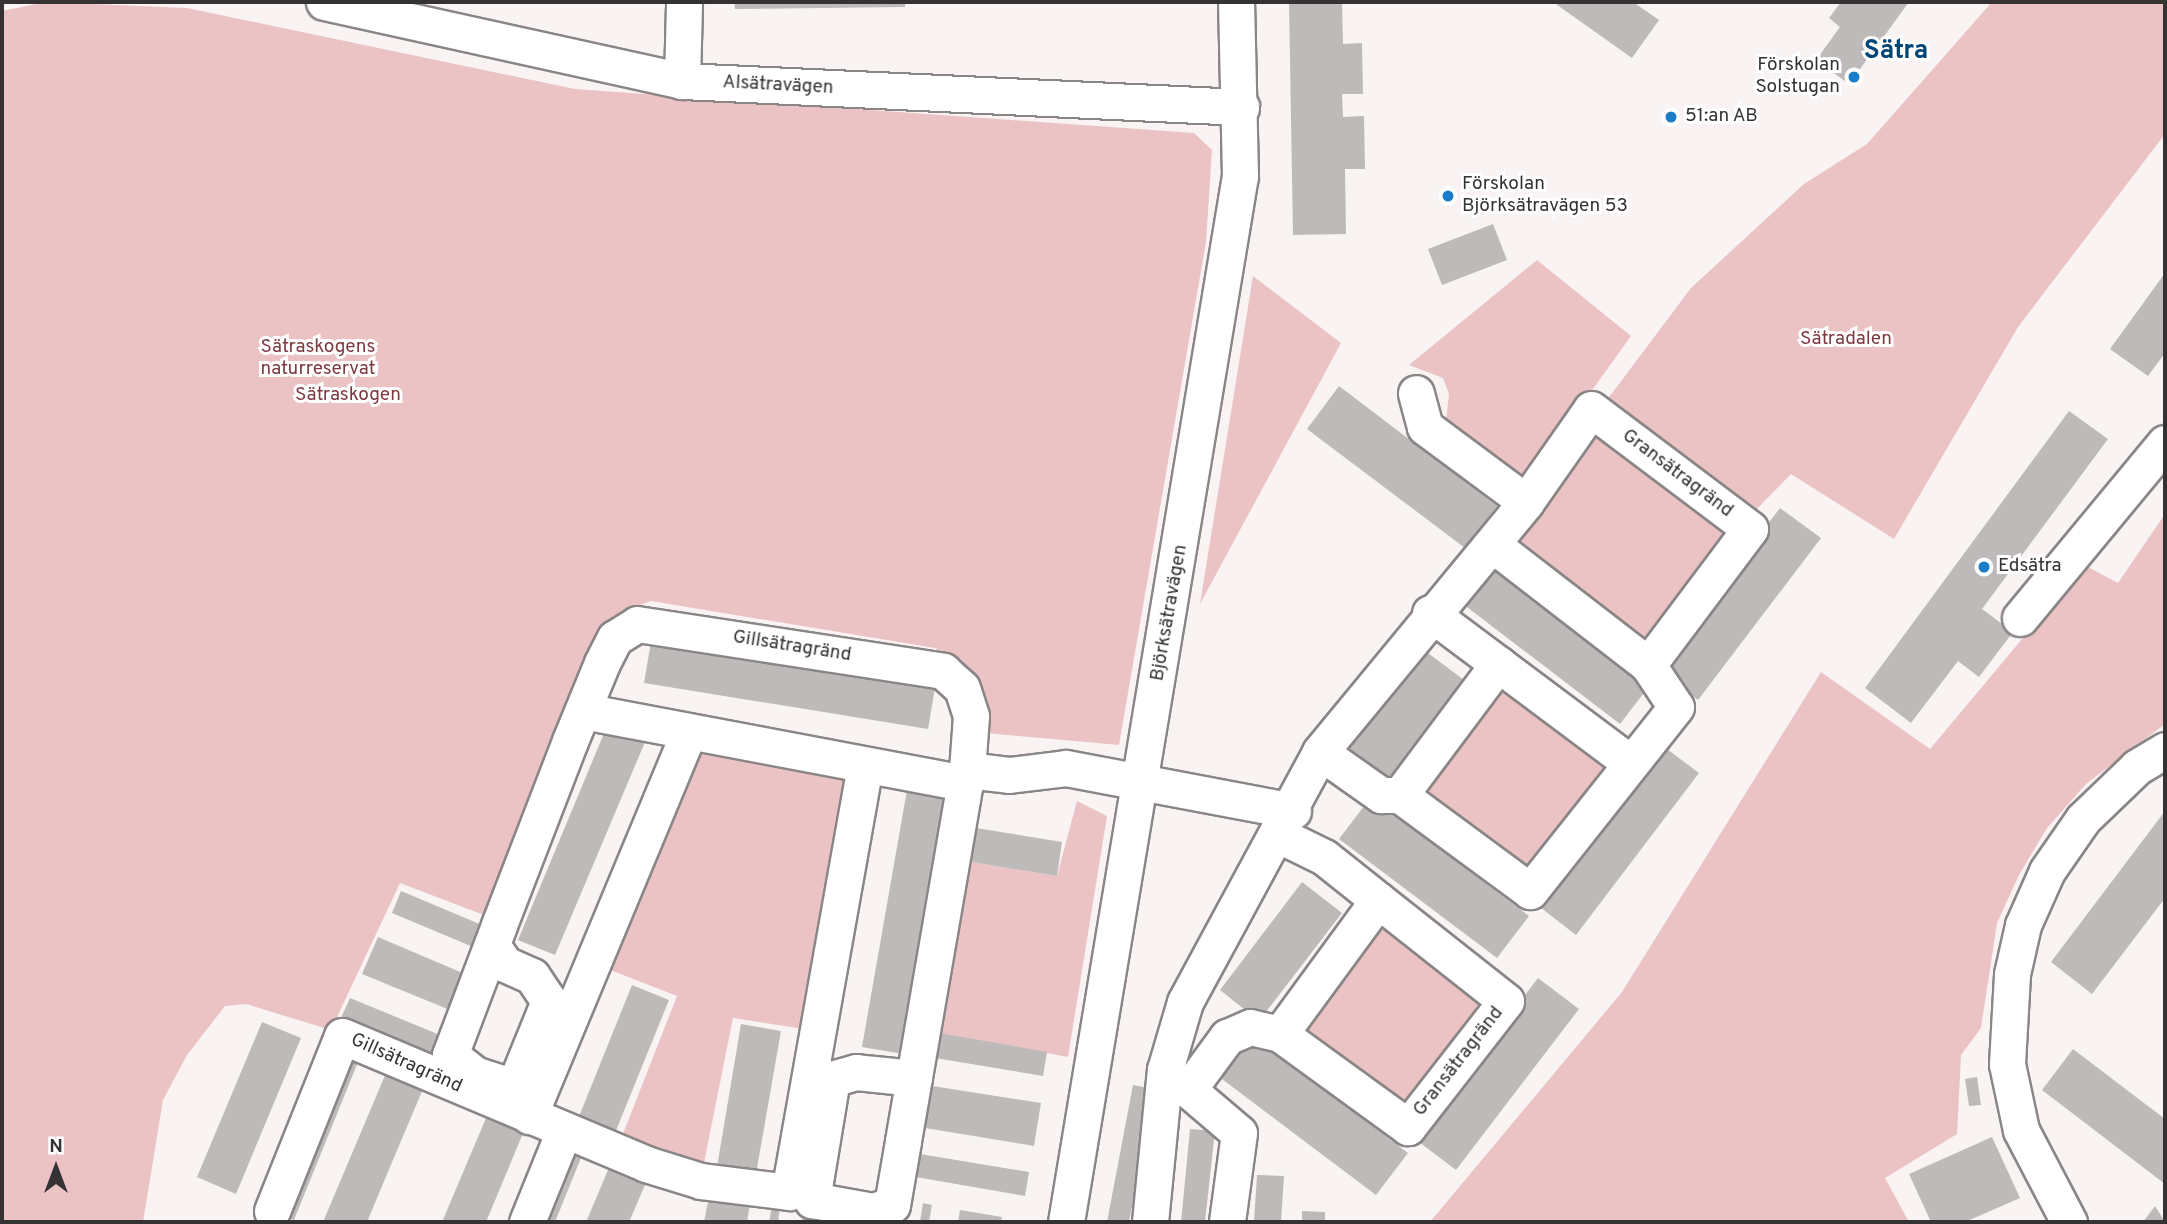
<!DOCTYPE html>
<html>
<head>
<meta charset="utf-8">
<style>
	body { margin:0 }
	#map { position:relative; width:2167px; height:1224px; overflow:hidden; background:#f9f3f3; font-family:Overpass,sans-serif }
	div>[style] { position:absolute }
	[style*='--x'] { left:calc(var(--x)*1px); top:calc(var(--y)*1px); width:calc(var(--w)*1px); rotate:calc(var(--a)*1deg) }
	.green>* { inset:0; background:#ebc3c4 }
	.building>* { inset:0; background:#bfbaba }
	.roads { filter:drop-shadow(2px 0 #8b8686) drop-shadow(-2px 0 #8b8686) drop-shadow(0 2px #8b8686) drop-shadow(0 -2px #8b8686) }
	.minor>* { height:35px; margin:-17.5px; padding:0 17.5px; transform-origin:17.5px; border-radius:17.5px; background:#fff }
	.dots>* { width:19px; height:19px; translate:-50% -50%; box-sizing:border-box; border:4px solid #fff; border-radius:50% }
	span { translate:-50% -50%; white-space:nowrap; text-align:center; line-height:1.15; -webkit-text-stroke:6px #fff; paint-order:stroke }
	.poi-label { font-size:19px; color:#343232 }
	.right { translate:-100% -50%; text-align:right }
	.left { translate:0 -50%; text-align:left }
	.street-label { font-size:19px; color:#343232 }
	.park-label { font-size:19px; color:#7d3a40 }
	.district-label { font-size:26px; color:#034575; font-weight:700 }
	.frame { position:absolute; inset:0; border:4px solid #343232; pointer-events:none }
	.north { position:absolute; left:21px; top:1133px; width:70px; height:70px; -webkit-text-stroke:5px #fff; paint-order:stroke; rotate:0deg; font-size:19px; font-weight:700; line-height:28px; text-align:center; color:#343232 }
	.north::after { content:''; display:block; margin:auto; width:24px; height:32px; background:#343232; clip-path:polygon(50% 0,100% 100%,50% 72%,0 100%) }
</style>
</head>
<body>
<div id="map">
	<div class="green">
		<div style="clip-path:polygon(46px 2px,187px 8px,575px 89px,1194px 133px,1212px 150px,1206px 242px,1119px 745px,986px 733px,973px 677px,935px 648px,651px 601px,624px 610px,606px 626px,484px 915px,400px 883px,331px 1030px,246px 1004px,225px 1006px,187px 1055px,163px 1100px,143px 1222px,2px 1222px,2px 11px)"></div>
		<div style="clip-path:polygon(1992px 2px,2165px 2px,2165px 134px,2018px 327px,1894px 539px,1791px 474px,1748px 518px,1604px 404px,1691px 288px,1804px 184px,1867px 144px)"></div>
		<div style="clip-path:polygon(1537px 260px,1631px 336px,1529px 478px,1513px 478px,1445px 429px,1449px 394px,1443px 378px,1409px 365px)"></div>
		<div style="clip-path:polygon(1253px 276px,1341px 343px,1200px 604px)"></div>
		<div style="clip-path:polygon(1599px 434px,1725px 522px,1727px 537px,1659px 634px,1638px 639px,1515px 549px,1513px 532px,1588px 436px)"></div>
		<div style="clip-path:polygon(2165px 514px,2165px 724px,2086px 784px,2047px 828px,2019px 875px,1997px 923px,1981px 1028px,1961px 1055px,1957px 1134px,1885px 1178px,1909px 1222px,1430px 1222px,1622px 992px,1821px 672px,1930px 749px,2084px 565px,2118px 583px)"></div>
		<div style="clip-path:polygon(1508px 686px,1601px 755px,1608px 769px,1537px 867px,1520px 871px,1424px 801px,1422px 784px,1497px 688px)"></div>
		<div style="clip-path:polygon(691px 748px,844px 772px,851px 782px,810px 1030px,733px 1018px,703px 1168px,619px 1144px,677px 996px,600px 966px)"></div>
		<div style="clip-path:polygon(1077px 801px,1107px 816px,1068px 1057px,934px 1032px,971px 862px,1057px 876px)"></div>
		<div style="clip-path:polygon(1377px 921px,1485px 995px,1486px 1010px,1410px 1109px,1301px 1037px,1301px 1023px)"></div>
	</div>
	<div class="building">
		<div style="clip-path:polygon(734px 2px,905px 2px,905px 7px,735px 9px)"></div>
		<div style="clip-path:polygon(1289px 2px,1342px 2px,1343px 44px,1362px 43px,1363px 94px,1342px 94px,1343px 117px,1364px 116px,1365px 169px,1345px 169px,1346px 234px,1293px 235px)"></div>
		<div style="clip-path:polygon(1553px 2px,1633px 2px,1659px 20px,1632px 58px)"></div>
		<div style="clip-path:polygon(1841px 2px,1909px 2px,1849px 84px,1816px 60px,1840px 27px,1829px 18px)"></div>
		<div style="clip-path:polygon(1493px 224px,1507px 260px,1442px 285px,1428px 249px)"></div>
		<div style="clip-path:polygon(2165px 273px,2165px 353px,2148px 376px,2110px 349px)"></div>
		<div style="clip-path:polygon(1339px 386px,1497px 506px,1465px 548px,1307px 429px)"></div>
		<div style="clip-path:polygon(2069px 411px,2108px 439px,1982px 609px,2013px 632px,1979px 677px,1958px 661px,1911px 723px,1865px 688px)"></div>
		<div style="clip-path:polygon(1780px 508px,1821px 538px,1698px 700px,1657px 669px)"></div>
		<div style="clip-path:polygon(1495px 562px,1653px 681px,1620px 724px,1463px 604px)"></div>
		<div style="clip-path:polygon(651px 642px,935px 688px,928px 729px,644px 683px)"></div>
		<div style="clip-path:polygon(1420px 647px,1464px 680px,1381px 788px,1337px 755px)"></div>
		<div style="clip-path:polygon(607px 726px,645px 742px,555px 955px,518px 940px)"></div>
		<div style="clip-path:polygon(1659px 743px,1699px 773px,1576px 935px,1536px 904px)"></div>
		<div style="clip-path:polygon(907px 790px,948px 797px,903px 1054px,862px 1047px)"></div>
		<div style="clip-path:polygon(1371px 797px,1529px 916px,1497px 958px,1339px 839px)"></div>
		<div style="clip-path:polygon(2165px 811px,2165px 898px,2092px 994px,2051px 962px)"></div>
		<div style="clip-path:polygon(976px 828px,1062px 842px,1057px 876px,971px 862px)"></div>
		<div style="clip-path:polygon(1302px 882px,1342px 913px,1259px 1021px,1220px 990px)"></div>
		<div style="clip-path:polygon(401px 891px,482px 925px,473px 947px,392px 913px)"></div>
		<div style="clip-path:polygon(378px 937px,465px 974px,450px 1010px,362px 974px)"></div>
		<div style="clip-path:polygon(599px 972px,608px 976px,554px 1108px,546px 1104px)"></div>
		<div style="clip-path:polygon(1538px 978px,1579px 1009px,1456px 1170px,1415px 1139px)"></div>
		<div style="clip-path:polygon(632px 985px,669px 1000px,615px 1133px,578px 1119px)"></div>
		<div style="clip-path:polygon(350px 998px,440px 1035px,430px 1057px,340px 1020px)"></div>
		<div style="clip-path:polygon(262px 1022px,301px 1038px,236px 1194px,197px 1177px)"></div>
		<div style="clip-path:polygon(741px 1024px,781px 1031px,756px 1174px,717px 1167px)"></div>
		<div style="clip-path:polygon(934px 1032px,1047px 1052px,1043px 1076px,929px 1057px)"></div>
		<div style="clip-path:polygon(1250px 1034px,1408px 1153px,1376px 1195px,1218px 1076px)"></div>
		<div style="clip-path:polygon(2073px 1049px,2165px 1119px,2165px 1184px,2042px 1090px)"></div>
		<div style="clip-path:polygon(350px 1058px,358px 1062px,294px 1220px,285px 1217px)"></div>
		<div style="clip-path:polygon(386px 1073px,423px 1089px,390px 1167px,367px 1222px,323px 1222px)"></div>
		<div style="clip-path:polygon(1977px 1077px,1981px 1105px,1969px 1106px,1965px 1079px)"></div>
		<div style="clip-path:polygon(926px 1085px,1041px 1103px,1034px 1146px,919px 1127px)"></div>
		<div style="clip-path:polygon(1133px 1085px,1155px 1089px,1129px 1222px,1107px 1222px)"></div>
		<div style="clip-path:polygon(489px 1111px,526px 1126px,486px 1222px,442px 1222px)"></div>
		<div style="clip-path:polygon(1190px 1129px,1215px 1131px,1205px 1222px,1181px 1222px)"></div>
		<div style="clip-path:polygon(1992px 1137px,2020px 1198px,1965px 1222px,1931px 1222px,1909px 1174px)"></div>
		<div style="clip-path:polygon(575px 1149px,583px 1153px,555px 1222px,545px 1222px)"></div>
		<div style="clip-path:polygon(914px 1153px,1029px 1172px,1025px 1196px,910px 1176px)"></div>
		<div style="clip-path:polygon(611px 1163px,648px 1178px,629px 1222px,586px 1222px)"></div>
		<div style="clip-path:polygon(1257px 1175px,1284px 1176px,1281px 1222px,1254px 1222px)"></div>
		<div style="clip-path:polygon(709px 1197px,750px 1204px,747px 1222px,704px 1222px)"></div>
		<div style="clip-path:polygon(923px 1203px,932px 1205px,929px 1222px,920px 1222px)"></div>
		<div style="clip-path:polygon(772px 1206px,780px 1208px,778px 1222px,769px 1222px)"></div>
		<div style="clip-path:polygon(2155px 1206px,2165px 1222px,2143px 1222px)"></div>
		<div style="clip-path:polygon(960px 1210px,1002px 1217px,1001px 1222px,958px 1222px)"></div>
		<div style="clip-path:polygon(1302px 1211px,1325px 1212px,1325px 1222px,1302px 1222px)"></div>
		<div style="clip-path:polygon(803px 1212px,812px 1214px,811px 1222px,802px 1222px)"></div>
	</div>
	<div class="roads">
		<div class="minor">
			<div style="--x:324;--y:2;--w:367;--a:12.4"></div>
			<div style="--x:682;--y:81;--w:560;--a:2.66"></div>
			<div style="--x:682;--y:81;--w:79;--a:-88.5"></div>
			<div style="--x:1526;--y:502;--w:113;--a:-55"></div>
			<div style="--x:1591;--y:409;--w:199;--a:37"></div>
			<div style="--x:1750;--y:529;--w:170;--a:126.9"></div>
			<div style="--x:1493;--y:545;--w:196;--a:37.7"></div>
			<div style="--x:1648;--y:665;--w:50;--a:56.3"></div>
			<div style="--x:1676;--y:707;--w:235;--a:128.4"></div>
			<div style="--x:1530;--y:891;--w:162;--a:-143.6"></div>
			<div style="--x:1400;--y:795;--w:164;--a:-53.2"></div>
			<div style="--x:1430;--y:613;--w:247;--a:36.8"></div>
			<div style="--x:2020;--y:618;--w:227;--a:-50.4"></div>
			<div style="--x:583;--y:711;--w:389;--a:10.7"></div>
			<div style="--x:1320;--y:752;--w:75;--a:35.2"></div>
			<div style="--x:1381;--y:795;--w:19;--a:0"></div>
			<div style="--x:1279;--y:835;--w:50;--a:26.1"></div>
			<div style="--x:1324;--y:857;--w:69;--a:38.5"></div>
			<div style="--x:1378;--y:900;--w:163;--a:38.3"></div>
			<div style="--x:1506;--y:1001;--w:160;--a:127.9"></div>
			<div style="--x:1408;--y:1127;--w:158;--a:-144"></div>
			<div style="--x:1280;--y:1034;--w:166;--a:-53.8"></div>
			<div style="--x:492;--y:945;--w:23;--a:56"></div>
			<div style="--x:505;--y:964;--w:30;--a:24"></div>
			<div style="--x:532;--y:976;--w:30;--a:56"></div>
			<div style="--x:549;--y:1001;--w:93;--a:112.1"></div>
			<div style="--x:514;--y:1087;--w:40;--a:-162"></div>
			<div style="--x:476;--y:1075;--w:33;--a:-142"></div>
			<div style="--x:450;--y:1055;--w:139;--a:-69.3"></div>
			<div style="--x:499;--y:925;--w:197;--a:-68.9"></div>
			<div style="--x:570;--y:741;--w:84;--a:-67.7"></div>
			<div style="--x:602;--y:663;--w:28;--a:-63"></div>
			<div style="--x:615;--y:638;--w:26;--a:-32"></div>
			<div style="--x:637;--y:624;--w:310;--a:8.7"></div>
			<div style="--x:943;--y:671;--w:25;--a:42"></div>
			<div style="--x:962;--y:688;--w:29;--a:72"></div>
			<div style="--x:971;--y:716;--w:54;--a:94.2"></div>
			<div style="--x:967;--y:770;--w:42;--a:6.8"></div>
			<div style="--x:1009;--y:775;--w:57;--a:-7"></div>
			<div style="--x:1066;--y:768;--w:231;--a:10.7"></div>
			<div style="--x:1165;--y:1070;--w:97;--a:40.4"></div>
			<div style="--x:1239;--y:1133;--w:90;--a:97.7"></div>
			<div style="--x:914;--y:1078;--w:58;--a:-174.1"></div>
			<div style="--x:856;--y:1072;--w:25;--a:164"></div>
			<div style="--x:832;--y:1079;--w:123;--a:99.4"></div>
			<div style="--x:812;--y:1200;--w:62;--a:10.2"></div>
			<div style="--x:873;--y:1211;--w:20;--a:-18"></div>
			<div style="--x:892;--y:1205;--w:65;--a:-80.2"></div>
			<div style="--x:903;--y:1141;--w:363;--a:-80.2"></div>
			<div style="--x:965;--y:783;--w:13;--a:-81"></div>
			<div style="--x:1188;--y:1090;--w:66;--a:-53.7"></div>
			<div style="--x:1227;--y:1037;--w:25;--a:-23"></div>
			<div style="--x:1250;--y:1027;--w:31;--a:13"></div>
			<div style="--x:529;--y:1116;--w:414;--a:-67.4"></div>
			<div style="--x:272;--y:1211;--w:188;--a:-68.2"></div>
			<div style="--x:342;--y:1036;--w:330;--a:22.8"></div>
			<div style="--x:646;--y:1164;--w:58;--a:17.2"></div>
			<div style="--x:701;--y:1181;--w:89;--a:7.1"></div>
			<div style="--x:789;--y:1192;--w:432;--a:-79.9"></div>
			<div style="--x:527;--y:1222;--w:98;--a:-67.9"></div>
			<div style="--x:1066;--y:1222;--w:1060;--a:-80.56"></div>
			<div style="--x:1240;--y:176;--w:174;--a:-91.3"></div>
			<div style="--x:1150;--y:1222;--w:153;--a:-84.4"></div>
			<div style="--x:1165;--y:1070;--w:71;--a:-73.6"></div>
			<div style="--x:1185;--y:1002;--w:284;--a:-61.6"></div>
			<div style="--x:1320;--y:752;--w:324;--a:-50.5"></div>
			<div style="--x:1526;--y:502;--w:126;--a:-143.4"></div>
			<div style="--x:1425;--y:427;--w:35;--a:-105"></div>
			<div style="--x:2069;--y:1222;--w:104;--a:-117.6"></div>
			<div style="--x:2021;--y:1130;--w:67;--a:-102"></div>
			<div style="--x:2007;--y:1064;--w:90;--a:-86.8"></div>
			<div style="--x:2012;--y:974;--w:50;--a:-77.3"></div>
			<div style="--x:2023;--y:925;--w:59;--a:-66"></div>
			<div style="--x:2047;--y:871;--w:63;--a:-55.3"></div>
			<div style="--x:2083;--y:819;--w:75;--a:-43.9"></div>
			<div style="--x:2137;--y:767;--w:33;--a:-31"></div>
		</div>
	</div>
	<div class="dots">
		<div style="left:1854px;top:77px;background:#197dc9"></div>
		<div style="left:1671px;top:117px;background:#197dc9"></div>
		<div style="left:1448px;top:196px;background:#197dc9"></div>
		<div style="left:1984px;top:567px;background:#197dc9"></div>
	</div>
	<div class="poi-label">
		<span class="right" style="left:1840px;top:77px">Förskolan<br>Solstugan</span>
		<span class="left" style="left:1685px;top:117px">51:an AB</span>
		<span class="left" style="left:1462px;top:196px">Förskolan<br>Björksätravägen 53</span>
		<span class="left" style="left:1998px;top:567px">Edsätra</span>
	</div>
	<div class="street-label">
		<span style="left:778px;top:86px;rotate:3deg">Alsätravägen</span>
		<span style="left:1677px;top:474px;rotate:37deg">Gransätragränd</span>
		<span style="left:1170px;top:613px;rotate:-80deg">Björksätravägen</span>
		<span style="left:792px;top:647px;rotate:9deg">Gillsätragränd</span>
		<span style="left:1459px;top:1062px;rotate:-52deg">Gransätragränd</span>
		<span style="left:406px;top:1064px;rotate:24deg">Gillsätragränd</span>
	</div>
	<div class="park-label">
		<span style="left:1846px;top:340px">Sätradalen</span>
		<span style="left:318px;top:359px">Sätraskogens<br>naturreservat</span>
		<span style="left:348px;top:396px">Sätraskogen</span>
	</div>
	<div class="district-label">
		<span style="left:1896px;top:52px">Sätra</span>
	</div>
	<div class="frame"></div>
	<div class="north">N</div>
</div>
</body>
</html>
